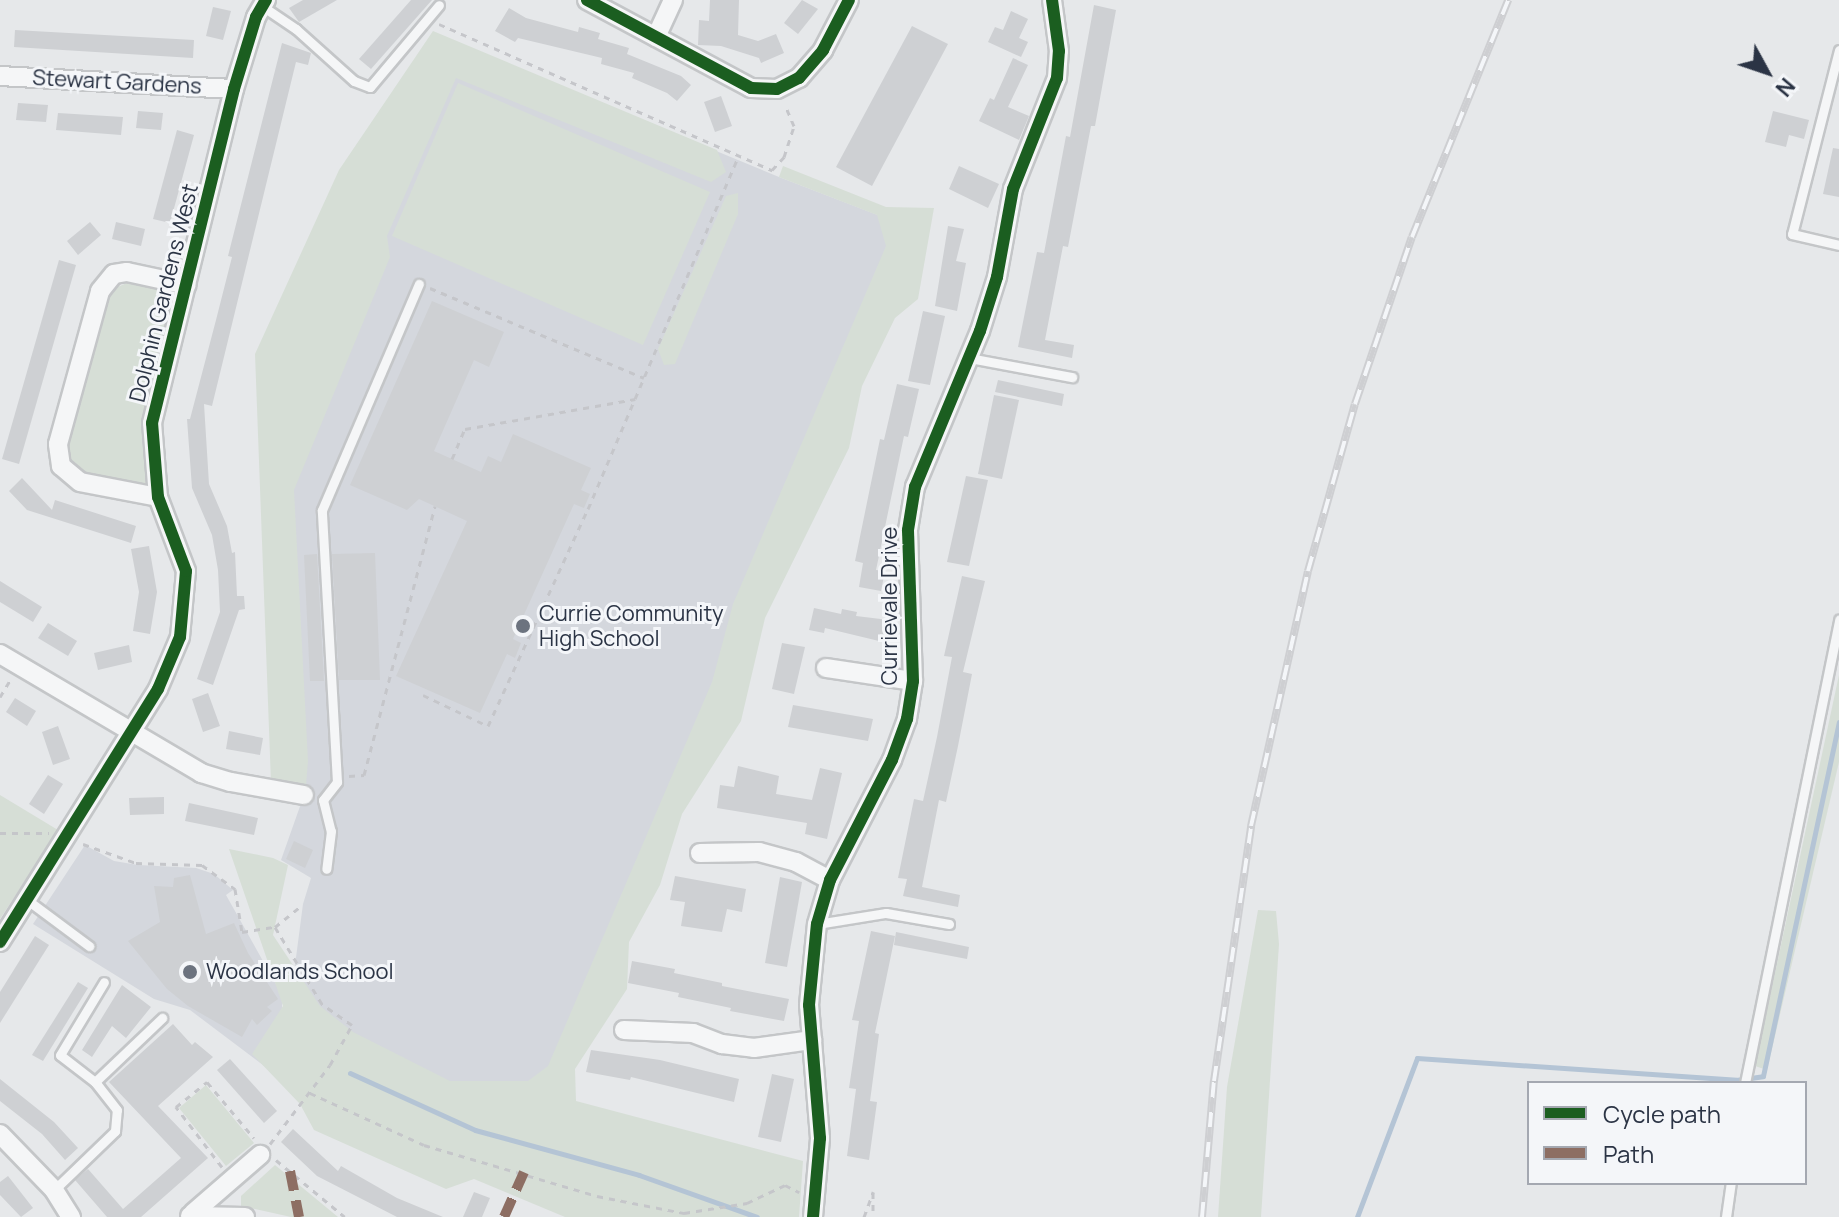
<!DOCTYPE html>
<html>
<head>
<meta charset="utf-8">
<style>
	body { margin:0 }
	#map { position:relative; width:1839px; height:1217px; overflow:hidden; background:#e6e8ea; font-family:Manrope,sans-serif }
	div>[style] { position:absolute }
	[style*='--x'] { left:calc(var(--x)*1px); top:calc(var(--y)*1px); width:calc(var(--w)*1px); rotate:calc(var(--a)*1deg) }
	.built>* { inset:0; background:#d4d7dd }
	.green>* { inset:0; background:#d6ded6 }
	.stream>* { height:5px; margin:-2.5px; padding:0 2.5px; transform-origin:2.5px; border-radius:2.5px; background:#b4c4d5 }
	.building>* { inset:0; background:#ced0d3 }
	.path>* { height:3px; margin-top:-1.5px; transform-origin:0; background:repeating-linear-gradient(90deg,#c5c6ca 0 6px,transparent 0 12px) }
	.roads { filter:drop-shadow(2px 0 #c4c6c8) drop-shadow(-2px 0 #c4c6c8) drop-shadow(0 2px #c4c6c8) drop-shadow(0 -2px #c4c6c8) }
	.service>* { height:9px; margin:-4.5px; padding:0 4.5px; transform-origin:4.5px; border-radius:4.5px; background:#f5f6f7 }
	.minor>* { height:18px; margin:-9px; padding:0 9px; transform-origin:9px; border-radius:9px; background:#f5f6f7 }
	.rail>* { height:8px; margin-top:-4px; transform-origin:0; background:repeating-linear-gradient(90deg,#f4f6f9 0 15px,#cecfd2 0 30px); box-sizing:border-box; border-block:2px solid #cecfd2 }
	.quiet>* { height:10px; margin-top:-5px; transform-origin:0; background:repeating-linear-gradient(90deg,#8d6e63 0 20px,transparent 0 30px) }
	.cycleway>* { height:12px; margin:-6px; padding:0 6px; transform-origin:6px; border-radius:6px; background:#1b5e20 }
	.dots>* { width:22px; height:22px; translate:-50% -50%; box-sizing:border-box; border:4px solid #f4f6f9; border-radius:50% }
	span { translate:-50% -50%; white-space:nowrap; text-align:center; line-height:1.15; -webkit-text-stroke:6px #f4f6f9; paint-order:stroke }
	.street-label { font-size:22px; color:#2b3445 }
	.poi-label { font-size:22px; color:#2b3445 }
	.left { translate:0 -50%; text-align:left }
	.legend { position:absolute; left:1527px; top:1081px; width:280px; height:104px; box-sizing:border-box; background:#f4f6f9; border:2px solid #a4a8b1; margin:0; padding:10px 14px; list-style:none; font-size:24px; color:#2b3445 }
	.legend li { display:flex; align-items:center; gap:16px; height:40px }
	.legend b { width:40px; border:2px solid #a4a8b1 }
	.north { position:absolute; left:1727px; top:32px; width:80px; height:80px; -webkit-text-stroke:6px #f4f6f9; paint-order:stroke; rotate:130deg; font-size:22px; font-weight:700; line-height:32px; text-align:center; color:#2b3445 }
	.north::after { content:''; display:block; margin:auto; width:28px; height:36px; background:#2b3445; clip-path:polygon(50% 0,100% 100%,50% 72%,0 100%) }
</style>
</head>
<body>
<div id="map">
	<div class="built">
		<div style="clip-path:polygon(433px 34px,779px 177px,914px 229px,539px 1133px,356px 1042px,292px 988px,303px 904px,311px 878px,281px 860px,304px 795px,291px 490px,341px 171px)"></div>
		<div style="clip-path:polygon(85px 845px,114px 861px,138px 865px,196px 868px,214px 874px,233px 890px,226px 895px,282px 995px,282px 1019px,308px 1099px,190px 1010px,154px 999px,33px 924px)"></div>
	</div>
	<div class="green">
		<div style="clip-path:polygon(433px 31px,717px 150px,726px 172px,711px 182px,456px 78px,387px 236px,390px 257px,294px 490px,308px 761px,306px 785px,271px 783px,255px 354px,339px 170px)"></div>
		<div style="clip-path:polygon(458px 83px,710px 192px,643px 345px,392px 236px)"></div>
		<div style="clip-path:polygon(783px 166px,886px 207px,934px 208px,918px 299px,895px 318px,862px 386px,849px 448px,765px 618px,741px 721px,682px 814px,660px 885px,629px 942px,627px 989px,575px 1069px,576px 1101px,803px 1161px,799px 1217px,565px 1217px,474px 1179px,446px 1189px,314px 1130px,300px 1104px,252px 1054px,283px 1006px,229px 849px,273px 858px,288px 865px,273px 935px,320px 1006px,353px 1032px,450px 1081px,528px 1081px,548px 1066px,712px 682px,733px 604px,886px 246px,877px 215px,779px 177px)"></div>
		<div style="clip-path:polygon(738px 193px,738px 214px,675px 364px,664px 365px,658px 349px,726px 196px)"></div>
		<div style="clip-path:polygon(129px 282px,177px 293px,142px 440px,148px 482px,139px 488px,82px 473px,69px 463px,67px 441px,100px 311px,113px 289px)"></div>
		<div style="clip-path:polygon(1839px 675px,1839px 762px,1767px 1070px,1755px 1066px)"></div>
		<div style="clip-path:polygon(0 795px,58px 830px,0 919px)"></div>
		<div style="clip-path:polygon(1258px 910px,1276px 911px,1279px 944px,1261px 1217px,1218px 1217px,1227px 1087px)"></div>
		<div style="clip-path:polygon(206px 1085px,254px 1143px,226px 1166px,179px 1108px)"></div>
		<div style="clip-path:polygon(275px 1165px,338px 1217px,291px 1217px,241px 1206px,241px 1196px)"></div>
	</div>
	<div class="stream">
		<div style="--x:350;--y:1073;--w:137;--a:24.5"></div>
		<div style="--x:475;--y:1130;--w:170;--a:15.3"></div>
		<div style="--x:639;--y:1175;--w:125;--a:19.6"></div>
		<div style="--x:1357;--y:1217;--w:170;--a:-69.3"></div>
		<div style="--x:1417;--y:1058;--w:320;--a:3.9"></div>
		<div style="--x:1736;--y:1080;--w:27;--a:-8"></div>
		<div style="--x:1763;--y:1076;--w:362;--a:-77.9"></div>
	</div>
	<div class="building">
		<div style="clip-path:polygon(303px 0,337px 0,299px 22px,289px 8px)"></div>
		<div style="clip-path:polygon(411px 0,432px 0,371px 69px,359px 59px)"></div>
		<div style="clip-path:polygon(710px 0,739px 0,738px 35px,758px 41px,776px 34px,784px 53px,761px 63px,759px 58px,721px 46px,698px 45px,699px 20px,709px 21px)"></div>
		<div style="clip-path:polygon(802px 0,818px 9px,798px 34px,784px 23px)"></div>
		<div style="clip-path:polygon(1094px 5px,1116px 10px,1095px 126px,1091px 126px,1068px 247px,1063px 246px,1045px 340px,1074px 345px,1072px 358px,1018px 347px,1037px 252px,1044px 253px,1066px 136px,1070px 137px)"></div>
		<div style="clip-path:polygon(213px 7px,231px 11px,223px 40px,206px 36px)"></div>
		<div style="clip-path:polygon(509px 8px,526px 18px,578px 32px,579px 27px,600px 33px,598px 39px,629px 48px,627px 54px,681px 76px,691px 85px,677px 101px,667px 93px,632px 78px,634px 73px,601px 64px,602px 58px,518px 38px,515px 42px,495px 31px)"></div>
		<div style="clip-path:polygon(1011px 11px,1028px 19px,1019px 38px,1028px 42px,1021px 57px,988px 42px,995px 27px,1003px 30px)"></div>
		<div style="clip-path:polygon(912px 26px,948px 44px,872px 186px,836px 167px)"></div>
		<div style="clip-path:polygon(15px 30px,194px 40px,193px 58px,14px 47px)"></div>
		<div style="clip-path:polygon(282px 43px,311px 53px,308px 65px,296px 62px,212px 406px,204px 404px,209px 484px,227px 526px,232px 553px,235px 552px,237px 596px,244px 596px,245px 609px,239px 610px,213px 685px,197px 679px,220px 612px,218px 570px,212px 535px,192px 488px,187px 419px,190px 419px,216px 320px,232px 257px,228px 256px)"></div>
		<div style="clip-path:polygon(1013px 58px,1028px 65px,1008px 107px,1029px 116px,1019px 140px,979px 121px,990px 98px,994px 100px)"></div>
		<div style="clip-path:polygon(721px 96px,732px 126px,715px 132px,704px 102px)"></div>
		<div style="clip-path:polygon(18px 103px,48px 105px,46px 122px,16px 120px)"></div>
		<div style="clip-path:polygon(138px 111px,163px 113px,161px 130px,136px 128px)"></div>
		<div style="clip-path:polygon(1773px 111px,1809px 120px,1804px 139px,1789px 135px,1786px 147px,1765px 142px)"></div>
		<div style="clip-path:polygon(58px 113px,123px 117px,121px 135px,56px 130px)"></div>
		<div style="clip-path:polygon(177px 130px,194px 135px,170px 223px,153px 219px)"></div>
		<div style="clip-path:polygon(1833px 148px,1839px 149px,1839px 197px,1823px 194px)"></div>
		<div style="clip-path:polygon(959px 166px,999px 184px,988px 208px,949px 189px)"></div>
		<div style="clip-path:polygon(90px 222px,101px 235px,78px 255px,67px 241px)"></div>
		<div style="clip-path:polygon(116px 222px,145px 229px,141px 246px,112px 239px)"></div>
		<div style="clip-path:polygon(948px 226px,964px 229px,956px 261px,966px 263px,957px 311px,935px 306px)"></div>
		<div style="clip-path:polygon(59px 260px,76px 265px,19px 464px,2px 459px)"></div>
		<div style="clip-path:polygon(432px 301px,504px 332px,489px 367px,474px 360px,434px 451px,481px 472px,488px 456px,501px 462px,513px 434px,591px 468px,581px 490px,590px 494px,584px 508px,574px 504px,513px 639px,521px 643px,515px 658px,507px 654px,480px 713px,396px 676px,467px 521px,419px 499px,407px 510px,350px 485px)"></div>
		<div style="clip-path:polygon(923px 311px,945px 316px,930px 385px,908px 381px)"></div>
		<div style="clip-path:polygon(998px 380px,1064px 394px,1062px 406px,995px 392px)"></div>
		<div style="clip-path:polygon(897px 384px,919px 389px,908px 437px,904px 436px,876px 570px,885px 571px,881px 591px,859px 587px,863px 563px,855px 561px,880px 439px,884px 440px)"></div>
		<div style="clip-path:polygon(994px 395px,1019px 400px,1002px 479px,978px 474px)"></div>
		<div style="clip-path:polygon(966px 476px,988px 480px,969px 566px,947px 562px)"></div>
		<div style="clip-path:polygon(22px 478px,52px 510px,55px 500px,136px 526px,131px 543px,27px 510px,9px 491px)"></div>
		<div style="clip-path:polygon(149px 546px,157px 592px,150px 634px,133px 631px,139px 592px,131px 549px)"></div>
		<div style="clip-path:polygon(375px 553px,380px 680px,339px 680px,332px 554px)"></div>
		<div style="clip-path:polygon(317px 554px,324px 681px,310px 681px,304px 555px)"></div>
		<div style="clip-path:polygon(962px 576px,985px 581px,963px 672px,972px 674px,958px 746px,946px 802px,939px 800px,922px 887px,960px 895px,958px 907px,903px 896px,907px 879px,898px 878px,914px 799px,923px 801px,937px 737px,952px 657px,944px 656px)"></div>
		<div style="clip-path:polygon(0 581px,42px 607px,33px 622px,0 602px)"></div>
		<div style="clip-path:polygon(814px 608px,841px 614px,842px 609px,857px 612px,856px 616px,889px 620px,887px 635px,880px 634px,879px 641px,825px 628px,824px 633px,809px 630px)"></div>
		<div style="clip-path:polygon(48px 623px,77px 641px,68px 656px,38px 638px)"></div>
		<div style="clip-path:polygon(782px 643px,805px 647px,794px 694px,772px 689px)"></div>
		<div style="clip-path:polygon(129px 645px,132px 662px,98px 670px,94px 653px)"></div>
		<div style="clip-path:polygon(208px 693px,220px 726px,203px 732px,192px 699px)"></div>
		<div style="clip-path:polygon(15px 698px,36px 711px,27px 726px,6px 712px)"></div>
		<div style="clip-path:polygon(793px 705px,873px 719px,868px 741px,788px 727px)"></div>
		<div style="clip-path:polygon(58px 726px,70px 759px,53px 765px,42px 732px)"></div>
		<div style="clip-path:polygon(229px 731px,263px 738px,260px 755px,226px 749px)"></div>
		<div style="clip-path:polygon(738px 766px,779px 776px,776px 794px,812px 800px,820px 768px,842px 773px,827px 839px,805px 834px,807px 823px,717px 808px,720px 785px,734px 787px)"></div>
		<div style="clip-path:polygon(48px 775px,63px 784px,44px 814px,29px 804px)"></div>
		<div style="clip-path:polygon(164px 797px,164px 814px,130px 815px,129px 798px)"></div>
		<div style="clip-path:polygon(189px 803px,258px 818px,254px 835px,185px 821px)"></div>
		<div style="clip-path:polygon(294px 841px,313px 850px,305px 868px,286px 859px)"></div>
		<div style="clip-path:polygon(190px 875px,206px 934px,234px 923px,248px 953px,278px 999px,267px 1007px,272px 1011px,257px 1025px,252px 1019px,242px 1037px,188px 1006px,167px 989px,128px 941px,160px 922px,154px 886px,173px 887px,174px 878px)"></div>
		<div style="clip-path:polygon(675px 876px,746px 889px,742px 912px,727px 909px,722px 932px,681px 926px,685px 902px,670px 900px)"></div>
		<div style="clip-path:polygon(780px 877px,802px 882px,787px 967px,765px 963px)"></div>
		<div style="clip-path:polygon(871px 931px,895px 936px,875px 1033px,879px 1034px,870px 1101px,877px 1102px,869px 1160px,847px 1156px,856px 1089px,849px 1088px,859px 1021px,852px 1020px)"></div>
		<div style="clip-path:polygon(896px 932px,969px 947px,967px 959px,894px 945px)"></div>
		<div style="clip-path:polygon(35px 936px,49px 945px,0 1023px,0 992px)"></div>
		<div style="clip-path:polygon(632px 961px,675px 969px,674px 973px,722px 983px,722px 986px,789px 999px,784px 1021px,730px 1011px,731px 1008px,678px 997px,679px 993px,628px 983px)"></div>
		<div style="clip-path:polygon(78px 982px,88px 988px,43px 1061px,32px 1055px)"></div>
		<div style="clip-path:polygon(122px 985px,151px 1007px,126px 1038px,112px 1026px,92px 1057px,82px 1050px)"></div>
		<div style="clip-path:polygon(173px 1024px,192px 1045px,195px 1042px,213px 1057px,158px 1106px,208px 1158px,141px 1217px,107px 1217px,75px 1180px,88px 1169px,123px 1209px,181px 1158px,109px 1082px)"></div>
		<div style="clip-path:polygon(591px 1050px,660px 1060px,739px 1079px,734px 1102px,631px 1077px,630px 1080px,586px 1072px)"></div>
		<div style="clip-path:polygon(230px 1059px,277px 1111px,264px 1123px,217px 1070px)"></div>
		<div style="clip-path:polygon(772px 1074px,794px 1079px,781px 1142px,758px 1137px)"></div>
		<div style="clip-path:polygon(0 1079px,54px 1122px,78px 1148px,65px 1160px,42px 1134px,0 1101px)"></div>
		<div style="clip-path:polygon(293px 1129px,338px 1171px,341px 1166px,397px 1198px,443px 1217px,397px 1217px,317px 1176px,281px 1142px)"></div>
		<div style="clip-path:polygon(8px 1176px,33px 1208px,21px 1217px,0 1195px,0 1182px)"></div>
		<div style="clip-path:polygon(474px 1192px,490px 1198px,482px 1217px,463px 1217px)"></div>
	</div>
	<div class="path">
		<div style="--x:439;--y:24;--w:364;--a:23.7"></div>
		<div style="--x:772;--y:170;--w:18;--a:-47"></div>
		<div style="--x:784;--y:157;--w:33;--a:-72"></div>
		<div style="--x:794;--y:126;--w:23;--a:-113"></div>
		<div style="--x:430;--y:288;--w:232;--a:22.8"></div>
		<div style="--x:452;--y:459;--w:33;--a:-67"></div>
		<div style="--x:465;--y:429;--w:173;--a:-10"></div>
		<div style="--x:423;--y:695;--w:72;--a:25.5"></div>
		<div style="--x:488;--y:726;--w:239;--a:-65.3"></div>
		<div style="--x:588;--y:509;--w:385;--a:-66.9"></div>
		<div style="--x:0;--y:697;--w:21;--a:-59"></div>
		<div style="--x:349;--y:776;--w:15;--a:-4"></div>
		<div style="--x:364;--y:775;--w:278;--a:-75.2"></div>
		<div style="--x:0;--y:833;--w:49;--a:0"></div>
		<div style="--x:83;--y:844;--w:56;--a:19.7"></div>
		<div style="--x:136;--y:863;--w:66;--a:1.7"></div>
		<div style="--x:202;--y:865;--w:41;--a:36"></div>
		<div style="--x:235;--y:889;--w:44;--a:80.8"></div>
		<div style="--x:242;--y:932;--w:33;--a:-9"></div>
		<div style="--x:310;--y:1093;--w:125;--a:24.5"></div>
		<div style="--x:424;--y:1145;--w:180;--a:16.4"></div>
		<div style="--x:597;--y:1196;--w:89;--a:11.1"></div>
		<div style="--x:684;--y:1213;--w:64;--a:-9"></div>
		<div style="--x:747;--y:1203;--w:42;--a:-25.3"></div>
		<div style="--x:785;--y:1185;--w:16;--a:27"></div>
		<div style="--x:270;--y:1144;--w:99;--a:-52.8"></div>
		<div style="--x:330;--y:1065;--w:46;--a:-61.2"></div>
		<div style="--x:352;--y:1025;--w:37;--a:-145"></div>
		<div style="--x:322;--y:1004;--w:90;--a:-121.4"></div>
		<div style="--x:275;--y:927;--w:36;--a:-39"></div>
		<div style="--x:276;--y:1160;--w:89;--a:39.6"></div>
		<div style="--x:222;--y:1167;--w:76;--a:-127.5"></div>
		<div style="--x:176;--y:1107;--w:40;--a:-39"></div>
		<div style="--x:207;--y:1082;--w:73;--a:50"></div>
		<div style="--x:864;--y:1217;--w:27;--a:-70"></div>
		<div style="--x:873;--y:1192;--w:25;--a:90"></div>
	</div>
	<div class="roads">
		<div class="service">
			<div style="--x:262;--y:6;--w:41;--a:34.1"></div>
			<div style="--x:296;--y:29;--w:78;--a:41.9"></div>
			<div style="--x:354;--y:81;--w:17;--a:21"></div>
			<div style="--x:370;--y:87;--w:107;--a:-49.9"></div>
			<div style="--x:1839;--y:50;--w:190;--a:104.3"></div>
			<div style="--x:1792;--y:234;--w:48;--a:13.2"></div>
			<div style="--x:969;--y:358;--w:105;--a:10.5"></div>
			<div style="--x:323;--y:800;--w:23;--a:-52"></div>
			<div style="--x:337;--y:782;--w:272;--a:-93.2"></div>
			<div style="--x:322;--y:510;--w:246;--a:-66.8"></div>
			<div style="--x:323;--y:800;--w:32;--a:76"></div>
			<div style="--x:331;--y:831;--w:38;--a:97"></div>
			<div style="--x:26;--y:899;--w:79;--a:36.7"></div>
			<div style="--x:817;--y:924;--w:70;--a:-9.1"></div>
			<div style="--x:886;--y:913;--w:64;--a:9.9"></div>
			<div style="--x:95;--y:1082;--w:93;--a:-43.7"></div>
			<div style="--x:1745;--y:1083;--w:473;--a:-78.5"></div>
			<div style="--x:54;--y:1190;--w:85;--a:-44"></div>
			<div style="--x:115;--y:1131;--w:21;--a:-85"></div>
			<div style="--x:117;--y:1110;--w:36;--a:-128"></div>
			<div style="--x:95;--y:1082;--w:44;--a:-142.4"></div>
			<div style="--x:60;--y:1055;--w:85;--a:-58.9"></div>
			<div style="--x:1726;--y:1217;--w:34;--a:-82"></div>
		</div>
		<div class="minor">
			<div style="--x:587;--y:0;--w:186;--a:28.2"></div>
			<div style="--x:751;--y:88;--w:26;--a:2"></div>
			<div style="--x:777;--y:89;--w:25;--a:-27"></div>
			<div style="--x:799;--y:78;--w:37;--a:-49"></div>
			<div style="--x:823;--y:50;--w:56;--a:-62.5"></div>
			<div style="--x:656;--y:37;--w:41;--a:-65.3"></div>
			<div style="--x:0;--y:76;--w:234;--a:3.2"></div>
			<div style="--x:158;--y:497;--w:79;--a:-169.1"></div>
			<div style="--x:80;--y:482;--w:25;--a:-140"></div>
			<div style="--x:61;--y:466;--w:22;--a:-98"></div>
			<div style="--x:58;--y:444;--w:159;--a:-74.6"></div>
			<div style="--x:100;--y:291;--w:22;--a:-51"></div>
			<div style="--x:114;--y:274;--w:13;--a:-9"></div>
			<div style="--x:127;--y:272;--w:61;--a:12.2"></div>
			<div style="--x:0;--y:654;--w:234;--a:30.6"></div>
			<div style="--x:201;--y:773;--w:31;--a:17"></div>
			<div style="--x:231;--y:782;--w:74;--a:10.1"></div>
			<div style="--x:826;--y:668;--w:88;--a:8.5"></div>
			<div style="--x:700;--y:853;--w:59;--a:-1"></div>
			<div style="--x:759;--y:852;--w:38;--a:15"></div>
			<div style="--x:796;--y:862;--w:38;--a:28"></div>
			<div style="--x:0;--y:942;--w:298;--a:-58"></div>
			<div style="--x:158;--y:689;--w:56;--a:-67.1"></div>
			<div style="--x:180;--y:637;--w:66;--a:-84.8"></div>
			<div style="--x:186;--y:571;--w:79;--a:-110.7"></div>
			<div style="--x:158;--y:497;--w:74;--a:-94.6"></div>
			<div style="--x:152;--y:423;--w:344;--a:-76.2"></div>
			<div style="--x:234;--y:89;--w:75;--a:-73"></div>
			<div style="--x:256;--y:17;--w:20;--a:-60"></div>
			<div style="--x:624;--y:1030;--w:69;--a:2.5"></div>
			<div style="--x:693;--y:1033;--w:31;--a:21"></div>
			<div style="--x:722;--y:1044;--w:32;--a:7"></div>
			<div style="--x:754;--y:1048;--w:59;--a:-7.9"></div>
			<div style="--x:0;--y:1134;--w:78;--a:46"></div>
			<div style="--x:54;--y:1190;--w:32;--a:58"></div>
			<div style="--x:193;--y:1213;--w:89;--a:-40.9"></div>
			<div style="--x:190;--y:1216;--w:55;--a:1"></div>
			<div style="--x:813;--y:1217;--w:79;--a:-84.9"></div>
			<div style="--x:820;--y:1138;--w:133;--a:-94.7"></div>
			<div style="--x:809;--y:1005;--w:81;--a:-84.4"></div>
			<div style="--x:817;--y:924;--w:46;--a:-73.5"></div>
			<div style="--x:830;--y:880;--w:135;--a:-62.7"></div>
			<div style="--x:892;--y:760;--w:44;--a:-69.9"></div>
			<div style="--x:907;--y:719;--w:38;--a:-81"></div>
			<div style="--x:913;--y:681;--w:151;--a:-91.9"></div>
			<div style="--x:908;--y:530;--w:44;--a:-80.8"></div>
			<div style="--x:915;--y:487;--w:169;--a:-67.4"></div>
			<div style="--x:980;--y:331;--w:57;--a:-72.5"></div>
			<div style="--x:997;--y:277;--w:89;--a:-79.7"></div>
			<div style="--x:1013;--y:189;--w:119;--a:-68.4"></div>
			<div style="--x:1057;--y:78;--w:27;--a:-86"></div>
			<div style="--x:1059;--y:51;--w:51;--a:-97.8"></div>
		</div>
	</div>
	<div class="rail">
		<div style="--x:1202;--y:1217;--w:137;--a:-85"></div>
		<div style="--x:1214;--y:1081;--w:258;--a:-81.7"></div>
		<div style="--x:1251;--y:826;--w:261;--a:-77.4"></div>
		<div style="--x:1308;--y:571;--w:173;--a:-74.3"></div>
		<div style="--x:1355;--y:404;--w:176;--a:-71.2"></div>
		<div style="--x:1412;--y:237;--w:256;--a:-67.9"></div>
	</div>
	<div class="quiet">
		<div style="--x:290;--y:1171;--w:47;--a:78.9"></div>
		<div style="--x:504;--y:1217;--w:49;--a:-66"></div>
	</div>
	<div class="cycleway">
		<div style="--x:587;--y:0;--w:186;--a:28.2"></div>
		<div style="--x:751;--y:88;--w:26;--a:2"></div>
		<div style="--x:777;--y:89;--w:25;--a:-27"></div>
		<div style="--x:799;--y:78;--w:37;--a:-49"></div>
		<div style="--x:823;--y:50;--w:56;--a:-62.5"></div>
		<div style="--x:0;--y:942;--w:298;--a:-58"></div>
		<div style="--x:158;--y:689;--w:56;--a:-67.1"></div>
		<div style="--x:180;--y:637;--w:66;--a:-84.8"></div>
		<div style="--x:186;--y:571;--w:79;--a:-110.7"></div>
		<div style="--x:158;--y:497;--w:74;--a:-94.6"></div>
		<div style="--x:152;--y:423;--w:344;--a:-76.2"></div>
		<div style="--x:234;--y:89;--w:75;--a:-73"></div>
		<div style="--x:256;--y:17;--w:20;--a:-60"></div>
		<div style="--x:813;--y:1217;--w:79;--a:-84.9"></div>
		<div style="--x:820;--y:1138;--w:133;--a:-94.7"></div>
		<div style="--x:809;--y:1005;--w:81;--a:-84.4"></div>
		<div style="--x:817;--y:924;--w:46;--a:-73.5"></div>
		<div style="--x:830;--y:880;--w:135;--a:-62.7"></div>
		<div style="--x:892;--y:760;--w:44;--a:-69.9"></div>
		<div style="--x:907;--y:719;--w:38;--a:-81"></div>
		<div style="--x:913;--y:681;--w:151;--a:-91.9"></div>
		<div style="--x:908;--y:530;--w:44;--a:-80.8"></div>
		<div style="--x:915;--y:487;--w:169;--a:-67.4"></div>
		<div style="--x:980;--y:331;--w:57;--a:-72.5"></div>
		<div style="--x:997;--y:277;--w:89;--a:-79.7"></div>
		<div style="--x:1013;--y:189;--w:119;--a:-68.4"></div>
		<div style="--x:1057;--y:78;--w:27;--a:-86"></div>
		<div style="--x:1059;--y:51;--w:51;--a:-97.8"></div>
	</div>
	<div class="dots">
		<div style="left:523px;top:626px;background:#6c737f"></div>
		<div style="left:190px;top:972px;background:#6c737f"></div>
	</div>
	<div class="street-label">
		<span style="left:117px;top:82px;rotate:3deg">Stewart Gardens</span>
		<span style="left:164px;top:293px;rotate:-76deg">Dolphin Gardens West</span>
		<span style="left:890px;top:606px;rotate:-90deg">Currievale Drive</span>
	</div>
	<div class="poi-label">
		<span class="left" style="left:539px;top:626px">Currie Community<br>High School</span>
		<span class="left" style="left:206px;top:972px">Woodlands School</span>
	</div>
	<ul class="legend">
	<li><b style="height:10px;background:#1b5e20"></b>Cycle path</li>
	<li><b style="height:10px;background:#8d6e63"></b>Path</li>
	</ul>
	<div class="north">N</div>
</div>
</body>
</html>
